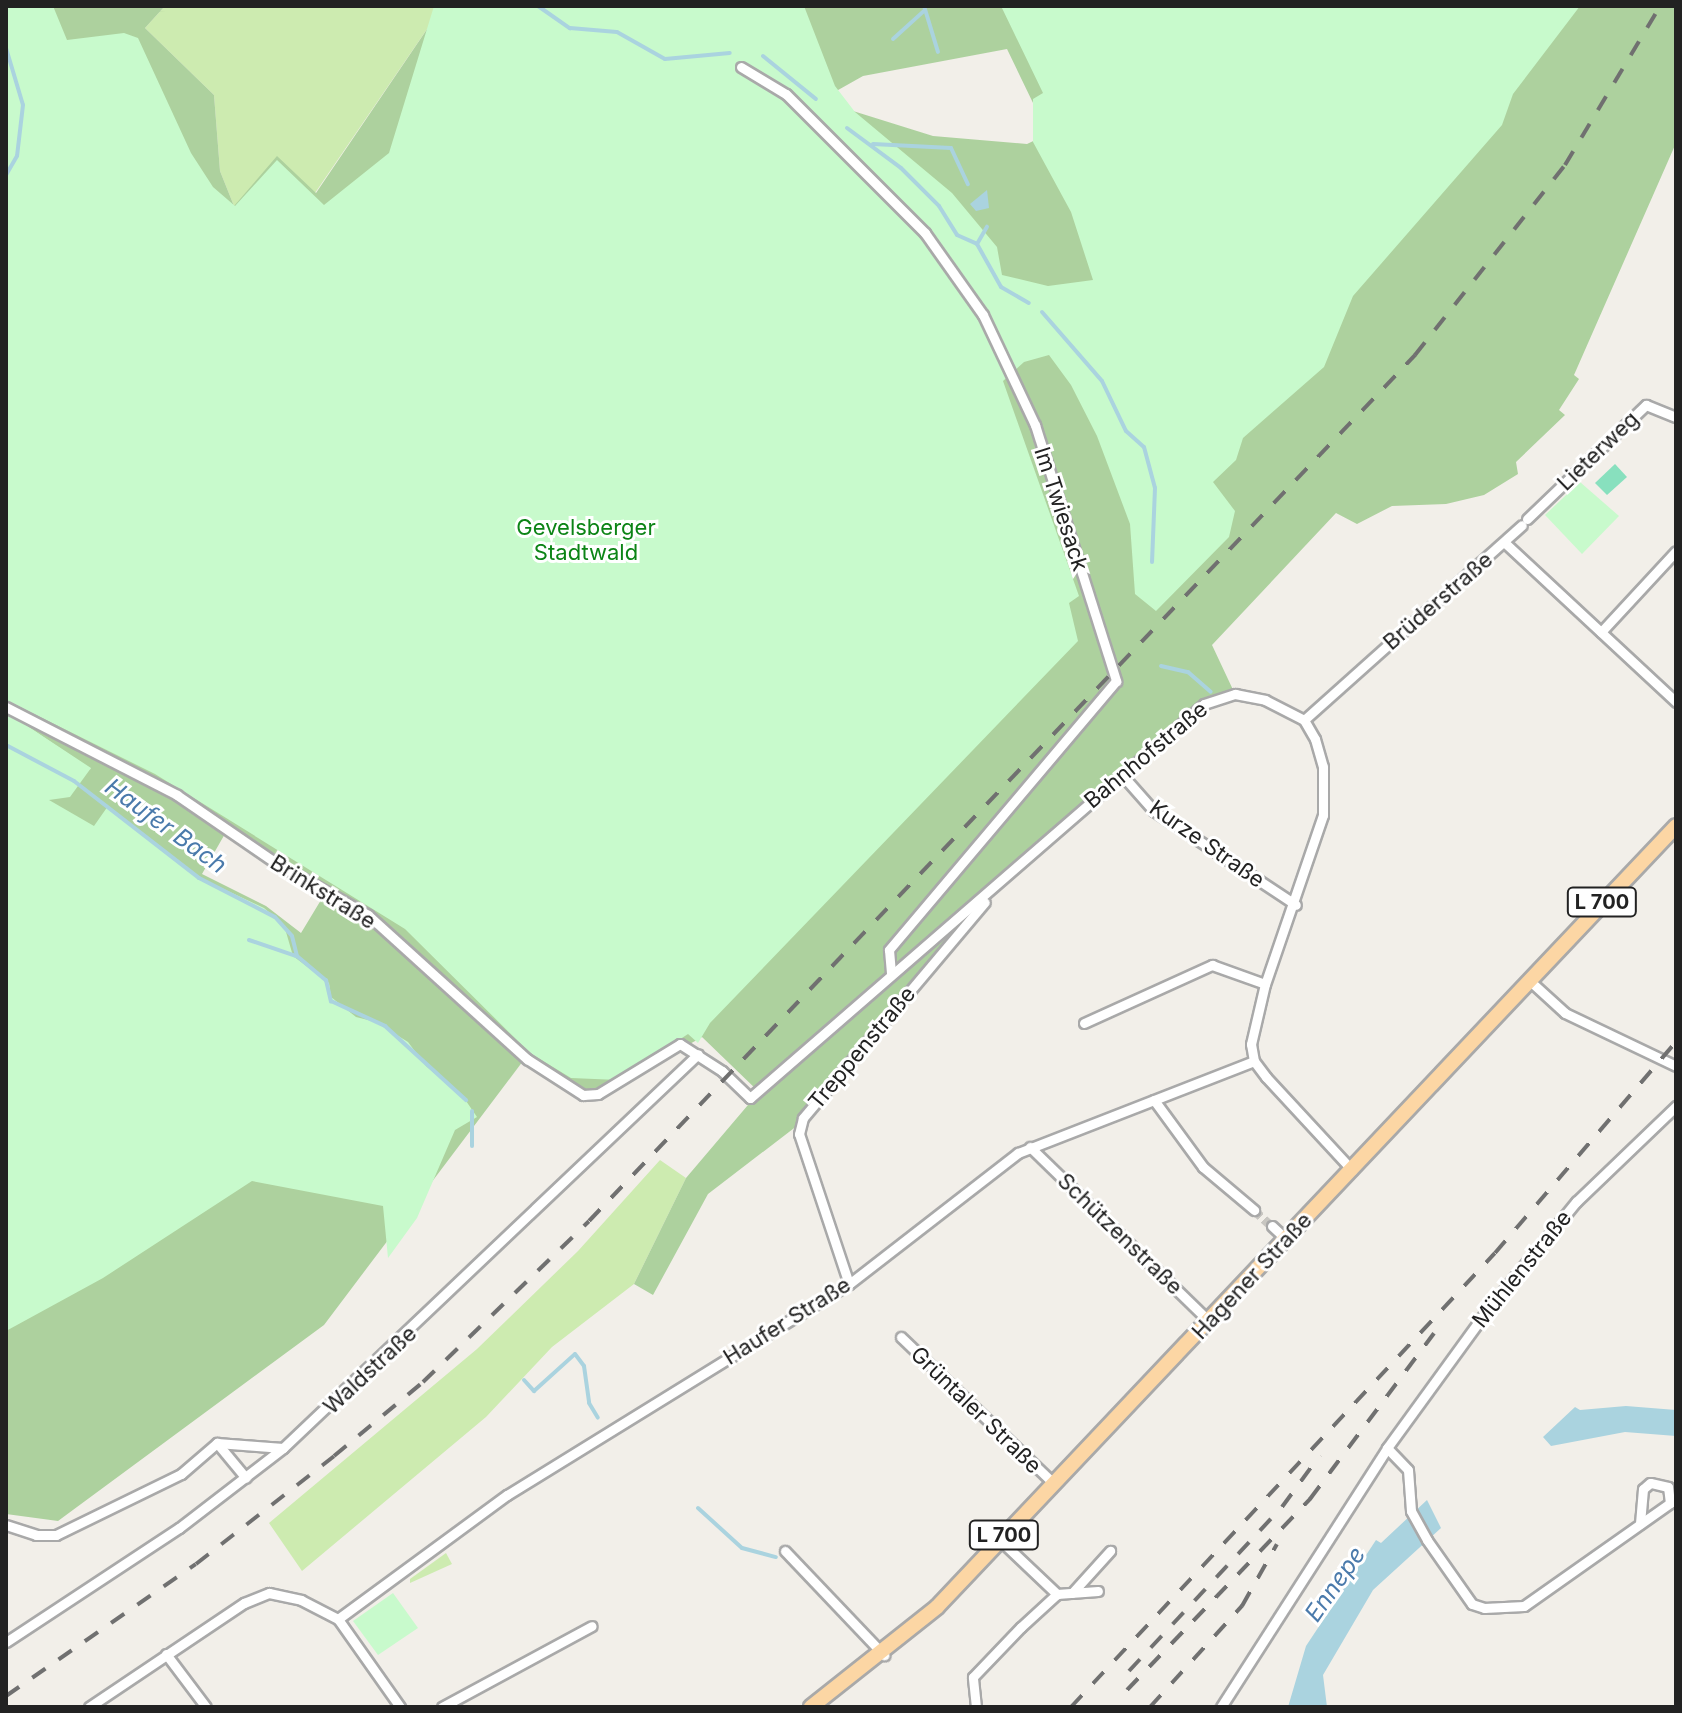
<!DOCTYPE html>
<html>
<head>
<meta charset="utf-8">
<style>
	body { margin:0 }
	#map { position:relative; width:1682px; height:1713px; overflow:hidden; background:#f2efe9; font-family:Inter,sans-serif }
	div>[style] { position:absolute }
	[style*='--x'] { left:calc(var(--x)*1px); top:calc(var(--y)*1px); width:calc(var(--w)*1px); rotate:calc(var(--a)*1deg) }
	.grass>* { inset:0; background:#cdebb0 }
	.forest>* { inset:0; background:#add19e }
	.park>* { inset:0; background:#c8facc }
	.pitch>* { inset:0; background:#88e0be }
	.water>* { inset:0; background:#aad3df }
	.stream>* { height:4px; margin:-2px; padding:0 2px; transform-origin:2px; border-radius:2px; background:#aad3df }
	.minor-tunnel>* { height:9px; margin-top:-4.5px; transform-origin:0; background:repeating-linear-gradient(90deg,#c8c6c1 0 9px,transparent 0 13.5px) }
	.roads { filter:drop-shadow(2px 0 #a9a9a9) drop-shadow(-2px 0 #a9a9a9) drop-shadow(0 2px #a9a9a9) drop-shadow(0 -2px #a9a9a9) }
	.minor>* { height:9px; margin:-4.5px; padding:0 4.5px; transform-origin:4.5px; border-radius:4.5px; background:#fff }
	.primary>* { height:14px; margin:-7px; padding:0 7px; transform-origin:7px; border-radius:7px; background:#fcd6a4 }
	.rail>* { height:4px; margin-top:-2px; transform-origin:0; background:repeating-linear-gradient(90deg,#707070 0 16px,transparent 0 32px) }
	span { translate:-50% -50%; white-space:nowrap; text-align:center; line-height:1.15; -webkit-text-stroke:6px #fff; paint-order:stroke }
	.shield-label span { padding:2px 6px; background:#fff; border:2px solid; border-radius:6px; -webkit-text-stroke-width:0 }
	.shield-label { font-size:20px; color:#222; font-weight:700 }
	.street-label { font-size:22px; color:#222 }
	.park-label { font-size:22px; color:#0c8416 }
	.water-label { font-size:24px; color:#4a7aab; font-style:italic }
	.frame { position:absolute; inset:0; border:8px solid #222; pointer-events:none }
</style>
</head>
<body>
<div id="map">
	<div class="grass">
		<div style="clip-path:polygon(165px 6px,437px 6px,438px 13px,315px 193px,234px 206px,220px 171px,214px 95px,145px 28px)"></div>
		<div style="clip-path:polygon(660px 1160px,686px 1178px,634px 1284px,552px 1347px,486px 1417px,302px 1571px,269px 1523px,477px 1349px,578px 1251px)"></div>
		<div style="clip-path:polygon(446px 1553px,452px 1564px,410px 1583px,410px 1579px)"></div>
	</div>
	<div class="forest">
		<div style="clip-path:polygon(evenodd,35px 6px,165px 6px,145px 28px,214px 95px,220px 171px,234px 206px,277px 156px,316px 193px,438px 13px,437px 6px,1676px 6px,1676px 143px,1574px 375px,1579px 379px,1559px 410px,1565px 415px,1516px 462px,1518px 474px,1484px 495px,1446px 504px,1392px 506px,1357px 524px,1336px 513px,1212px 645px,1235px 694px,1218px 697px,1003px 881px,802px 1122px,708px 1194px,653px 1295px,634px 1284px,686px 1178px,759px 1092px,702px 1037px,599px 1096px,526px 1057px,324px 1325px,58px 1521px,6px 1514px,6px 784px,91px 769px,6px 712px,6px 163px,35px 6px,1007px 49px,1048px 134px,1027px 144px,933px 136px,837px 106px,831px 94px,863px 76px,1007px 49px,35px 6px,226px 832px,324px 895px,301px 933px,266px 906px,202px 874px,226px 832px)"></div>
	</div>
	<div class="park">
		<div style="clip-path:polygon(6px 6px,53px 6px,67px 40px,124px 33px,138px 38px,191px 153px,213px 187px,235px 206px,277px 160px,324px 205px,389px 153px,434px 6px,804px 6px,835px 86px,855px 112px,952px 193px,997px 247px,1002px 275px,1048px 286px,1093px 280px,1071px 212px,1033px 142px,1033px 99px,1043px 93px,1001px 6px,1580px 6px,1513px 94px,1502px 125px,1353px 296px,1324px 367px,1243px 438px,1236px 460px,1213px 482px,1235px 511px,1229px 537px,1156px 611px,1135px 594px,1130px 524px,1097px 436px,1071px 385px,1049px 355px,1024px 362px,1003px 381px,1079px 596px,1069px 603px,1078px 641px,710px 1023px,698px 1043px,688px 1034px,618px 1080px,571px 1078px,530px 1053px,405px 929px,155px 774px,6px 700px)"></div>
		<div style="clip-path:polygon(1580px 482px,1619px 516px,1582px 554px,1545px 515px)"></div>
		<div style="clip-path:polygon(6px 712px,91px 768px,70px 797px,49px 800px,94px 826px,108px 806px,198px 877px,264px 908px,284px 925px,293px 956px,329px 983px,331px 997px,356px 1017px,376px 1022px,408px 1042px,426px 1066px,464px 1098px,477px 1117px,455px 1130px,417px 1218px,388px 1258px,383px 1206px,252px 1181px,103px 1278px,6px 1331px)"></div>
		<div style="clip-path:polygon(393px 1593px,418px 1628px,378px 1655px,353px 1621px)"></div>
	</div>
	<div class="pitch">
		<div style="clip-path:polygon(1615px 464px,1627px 477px,1607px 495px,1595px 483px)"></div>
	</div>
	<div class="water">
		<div style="clip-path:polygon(987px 190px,989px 208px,976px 211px,970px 204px)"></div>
		<div style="clip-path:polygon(1626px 1406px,1676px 1410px,1676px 1436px,1625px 1432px,1551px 1446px,1543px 1437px,1575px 1407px,1580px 1410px)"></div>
		<div style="clip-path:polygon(1427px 1500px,1441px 1528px,1373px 1590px,1323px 1675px,1327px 1707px,1288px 1707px,1306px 1646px,1376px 1540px,1381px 1543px)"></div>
	</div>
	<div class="stream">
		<div style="--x:538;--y:6;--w:39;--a:35"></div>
		<div style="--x:570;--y:28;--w:47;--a:4.9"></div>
		<div style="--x:617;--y:32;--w:55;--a:29.4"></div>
		<div style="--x:665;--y:59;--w:65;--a:-5.3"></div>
		<div style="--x:924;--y:6;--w:48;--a:73.1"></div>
		<div style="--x:893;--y:39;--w:43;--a:-42.2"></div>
		<div style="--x:6;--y:48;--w:59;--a:73.4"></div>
		<div style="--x:23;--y:105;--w:51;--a:96.7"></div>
		<div style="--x:17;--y:156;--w:22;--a:120"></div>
		<div style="--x:763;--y:56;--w:68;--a:39.1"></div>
		<div style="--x:847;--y:128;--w:67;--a:36.5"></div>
		<div style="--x:901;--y:168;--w:54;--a:45"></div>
		<div style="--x:939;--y:206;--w:34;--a:58"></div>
		<div style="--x:957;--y:235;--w:22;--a:24"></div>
		<div style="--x:977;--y:244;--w:49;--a:60.8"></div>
		<div style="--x:1001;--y:287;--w:32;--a:30"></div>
		<div style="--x:873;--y:144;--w:78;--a:2.9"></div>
		<div style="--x:951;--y:148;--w:40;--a:65"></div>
		<div style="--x:977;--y:244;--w:20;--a:-60"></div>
		<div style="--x:1042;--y:312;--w:91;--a:49"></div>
		<div style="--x:1102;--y:381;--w:55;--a:64.4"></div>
		<div style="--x:1126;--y:431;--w:24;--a:42"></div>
		<div style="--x:1144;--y:447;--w:42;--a:75"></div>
		<div style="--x:1155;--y:488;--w:74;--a:92.3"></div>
		<div style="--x:1161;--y:666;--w:28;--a:13"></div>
		<div style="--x:1188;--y:672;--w:30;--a:41"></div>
		<div style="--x:6;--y:745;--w:77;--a:27.9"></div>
		<div style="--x:74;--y:781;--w:158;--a:37.8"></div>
		<div style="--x:199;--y:878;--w:85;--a:27.2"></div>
		<div style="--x:275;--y:917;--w:25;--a:48"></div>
		<div style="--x:292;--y:936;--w:21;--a:76"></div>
		<div style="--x:297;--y:956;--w:38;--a:40"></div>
		<div style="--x:326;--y:980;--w:22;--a:77"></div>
		<div style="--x:331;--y:1001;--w:60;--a:24.8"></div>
		<div style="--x:385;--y:1026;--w:110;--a:42.4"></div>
		<div style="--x:249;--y:940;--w:50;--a:18.8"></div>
		<div style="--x:472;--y:1111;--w:35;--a:90"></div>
		<div style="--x:524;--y:1380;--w:15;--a:48"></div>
		<div style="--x:534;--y:1391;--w:55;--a:-42.1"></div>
		<div style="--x:575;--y:1354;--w:15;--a:53"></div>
		<div style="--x:584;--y:1366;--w:37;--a:82"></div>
		<div style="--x:589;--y:1403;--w:17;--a:59"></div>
		<div style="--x:698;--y:1508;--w:59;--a:42.3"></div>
		<div style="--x:742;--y:1548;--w:35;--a:15"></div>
	</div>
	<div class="minor-tunnel">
		<div style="--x:1254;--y:1210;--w:24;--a:42"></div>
	</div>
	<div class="roads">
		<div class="minor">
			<div style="--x:741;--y:67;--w:52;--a:31"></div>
			<div style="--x:786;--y:94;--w:197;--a:45"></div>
			<div style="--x:925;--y:233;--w:100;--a:54.7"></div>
			<div style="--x:983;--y:315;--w:122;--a:64.7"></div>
			<div style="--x:1035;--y:425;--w:269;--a:72.4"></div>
			<div style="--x:1116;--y:681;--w:352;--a:130.2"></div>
			<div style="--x:889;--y:950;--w:25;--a:85"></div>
			<div style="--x:1527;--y:519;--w:165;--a:-43.8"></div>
			<div style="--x:1646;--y:405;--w:32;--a:22"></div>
			<div style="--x:1504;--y:542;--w:235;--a:42.9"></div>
			<div style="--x:1601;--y:632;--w:110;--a:-47.2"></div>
			<div style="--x:6;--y:707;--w:192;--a:27.2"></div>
			<div style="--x:177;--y:795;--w:124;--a:34.5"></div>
			<div style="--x:279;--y:865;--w:102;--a:29.3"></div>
			<div style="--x:368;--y:915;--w:215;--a:42.2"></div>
			<div style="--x:527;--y:1059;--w:67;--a:32.7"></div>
			<div style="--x:583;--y:1095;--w:15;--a:-4"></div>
			<div style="--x:598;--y:1094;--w:96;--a:-31.4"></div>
			<div style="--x:680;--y:1044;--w:50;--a:32.7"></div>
			<div style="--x:722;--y:1071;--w:39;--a:44"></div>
			<div style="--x:750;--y:1098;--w:601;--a:-40.95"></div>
			<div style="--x:1204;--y:704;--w:33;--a:-18"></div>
			<div style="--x:1235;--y:694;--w:31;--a:11"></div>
			<div style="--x:1265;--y:700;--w:44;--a:27.1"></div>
			<div style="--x:1304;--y:720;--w:22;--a:60"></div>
			<div style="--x:1315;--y:739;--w:29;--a:74"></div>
			<div style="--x:1323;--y:767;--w:48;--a:90"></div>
			<div style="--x:1323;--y:815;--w:179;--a:108.9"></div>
			<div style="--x:1265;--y:984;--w:62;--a:103.1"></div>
			<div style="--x:1251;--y:1044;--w:17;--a:80"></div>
			<div style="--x:1254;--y:1061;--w:20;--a:53"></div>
			<div style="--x:1266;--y:1077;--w:127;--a:47.2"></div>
			<div style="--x:1304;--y:720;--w:292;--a:-41.8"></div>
			<div style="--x:1123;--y:776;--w:47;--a:48.5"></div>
			<div style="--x:1154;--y:811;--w:170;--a:33.5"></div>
			<div style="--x:1530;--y:981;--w:47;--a:42.4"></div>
			<div style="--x:1565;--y:1013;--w:123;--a:25.5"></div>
			<div style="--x:1084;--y:1023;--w:141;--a:-24.4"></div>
			<div style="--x:1212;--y:965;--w:56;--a:19.7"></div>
			<div style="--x:1154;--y:1100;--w:83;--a:53.8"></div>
			<div style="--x:1203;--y:1167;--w:67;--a:40.1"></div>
			<div style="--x:1030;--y:1147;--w:250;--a:44.2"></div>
			<div style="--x:1272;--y:1226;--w:19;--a:43"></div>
			<div style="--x:849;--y:1284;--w:158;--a:-108.4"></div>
			<div style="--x:799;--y:1134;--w:16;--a:-76"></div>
			<div style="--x:803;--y:1118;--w:282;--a:-49.9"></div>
			<div style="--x:901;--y:1337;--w:209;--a:43.8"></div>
			<div style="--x:217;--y:1443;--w:45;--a:50.4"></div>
			<div style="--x:1387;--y:1448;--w:30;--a:46"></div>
			<div style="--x:1408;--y:1470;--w:41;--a:85.8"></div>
			<div style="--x:1411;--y:1511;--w:33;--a:61"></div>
			<div style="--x:1427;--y:1540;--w:78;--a:54.9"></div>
			<div style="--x:1472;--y:1604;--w:13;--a:18"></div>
			<div style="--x:1484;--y:1608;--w:40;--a:-2.9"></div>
			<div style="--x:1524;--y:1606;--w:179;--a:-35.2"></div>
			<div style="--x:1670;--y:1503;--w:16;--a:-97"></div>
			<div style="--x:1668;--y:1487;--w:18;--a:-167"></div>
			<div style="--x:1650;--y:1483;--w:9;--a:139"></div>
			<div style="--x:1643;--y:1489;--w:35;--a:95"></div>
			<div style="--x:6;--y:1525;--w:32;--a:18"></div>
			<div style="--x:36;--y:1535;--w:20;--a:0"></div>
			<div style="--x:56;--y:1535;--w:139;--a:-26"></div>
			<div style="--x:181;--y:1474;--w:48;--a:-40.7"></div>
			<div style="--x:217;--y:1443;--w:66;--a:4.3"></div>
			<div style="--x:1000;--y:1540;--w:79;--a:43.5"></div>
			<div style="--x:785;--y:1551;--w:144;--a:46.4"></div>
			<div style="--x:1072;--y:1593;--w:57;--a:-47.9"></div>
			<div style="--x:338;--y:1619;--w:210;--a:-36.3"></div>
			<div style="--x:507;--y:1495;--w:402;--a:-31.7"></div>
			<div style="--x:849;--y:1284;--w:214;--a:-37.8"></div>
			<div style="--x:1018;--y:1153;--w:253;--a:-21.3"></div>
			<div style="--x:338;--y:1619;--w:108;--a:54.8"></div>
			<div style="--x:6;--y:1642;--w:207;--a:-33.4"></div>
			<div style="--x:179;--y:1528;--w:131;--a:-37.6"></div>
			<div style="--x:283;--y:1448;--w:572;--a:-43.51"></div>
			<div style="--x:166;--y:1654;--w:66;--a:53"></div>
			<div style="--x:89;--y:1707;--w:187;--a:-33.9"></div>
			<div style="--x:244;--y:1603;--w:27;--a:-22"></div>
			<div style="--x:269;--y:1593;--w:33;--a:12"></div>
			<div style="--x:301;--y:1600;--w:42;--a:27.2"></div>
			<div style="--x:442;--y:1707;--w:170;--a:-28.4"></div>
			<div style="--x:976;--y:1707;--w:30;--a:-96"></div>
			<div style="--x:973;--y:1677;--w:69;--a:-46.2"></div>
			<div style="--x:1021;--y:1627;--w:49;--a:-42.5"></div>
			<div style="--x:1057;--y:1594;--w:41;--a:-4.2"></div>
			<div style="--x:1221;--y:1707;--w:308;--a:-57.3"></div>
			<div style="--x:1387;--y:1448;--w:167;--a:-54"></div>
			<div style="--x:1485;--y:1313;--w:144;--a:-50.7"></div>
			<div style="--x:1576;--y:1202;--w:139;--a:-43.8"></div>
		</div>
		<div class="primary">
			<div style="--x:811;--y:1707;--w:161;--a:-38.4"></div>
			<div style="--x:937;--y:1607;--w:1075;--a:-46.58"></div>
		</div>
	</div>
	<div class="rail">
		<div style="--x:1129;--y:1671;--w:224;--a:-47"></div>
		<div style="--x:1282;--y:1507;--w:64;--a:-53.8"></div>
		<div style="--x:1127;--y:1690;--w:265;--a:-46.2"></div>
		<div style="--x:1310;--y:1499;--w:207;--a:-53.2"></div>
		<div style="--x:6;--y:1696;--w:231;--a:-34.8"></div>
		<div style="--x:196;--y:1564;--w:175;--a:-38"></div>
		<div style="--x:334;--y:1456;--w:116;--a:-39.7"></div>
		<div style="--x:423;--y:1382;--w:231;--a:-44.1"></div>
		<div style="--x:589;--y:1221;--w:1197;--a:-46.35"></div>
		<div style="--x:1415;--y:355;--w:242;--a:-51.7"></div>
		<div style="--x:1565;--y:165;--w:185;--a:-59.1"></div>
		<div style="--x:1071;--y:1707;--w:621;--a:-46.96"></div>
		<div style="--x:1495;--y:1253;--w:278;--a:-49.4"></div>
		<div style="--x:1150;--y:1707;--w:137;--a:-47.7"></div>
		<div style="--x:1242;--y:1606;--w:71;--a:-60.6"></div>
	</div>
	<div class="shield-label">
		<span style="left:1602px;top:902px">L 700</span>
		<span style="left:1004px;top:1535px">L 700</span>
	</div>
	<div class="street-label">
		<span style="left:1598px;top:451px;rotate:-44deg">Lieterweg</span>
		<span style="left:1061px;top:509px;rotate:72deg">Im Twiesack</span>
		<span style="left:1438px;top:601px;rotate:-41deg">Brüderstraße</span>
		<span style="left:1146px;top:755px;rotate:-40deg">Bahnhofstraße</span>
		<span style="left:1207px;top:844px;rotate:35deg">Kurze Straße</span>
		<span style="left:323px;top:892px;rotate:32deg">Brinkstraße</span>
		<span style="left:862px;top:1048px;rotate:-50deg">Treppenstraße</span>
		<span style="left:1120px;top:1234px;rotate:44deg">Schützenstraße</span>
		<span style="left:1522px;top:1269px;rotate:-51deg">Mühlenstraße</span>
		<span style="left:1252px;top:1276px;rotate:-47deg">Hagener Straße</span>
		<span style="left:787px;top:1321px;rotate:-32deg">Haufer Straße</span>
		<span style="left:370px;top:1370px;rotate:-43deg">Waldstraße</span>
		<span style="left:976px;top:1410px;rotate:44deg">Grüntaler Straße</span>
	</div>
	<div class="park-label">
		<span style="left:586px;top:540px">Gevelsberger<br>Stadtwald</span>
	</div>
	<div class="water-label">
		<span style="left:166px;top:826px;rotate:36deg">Haufer Bach</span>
		<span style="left:1335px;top:1584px;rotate:-55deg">Ennepe</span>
	</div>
	<div class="frame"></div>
</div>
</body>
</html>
